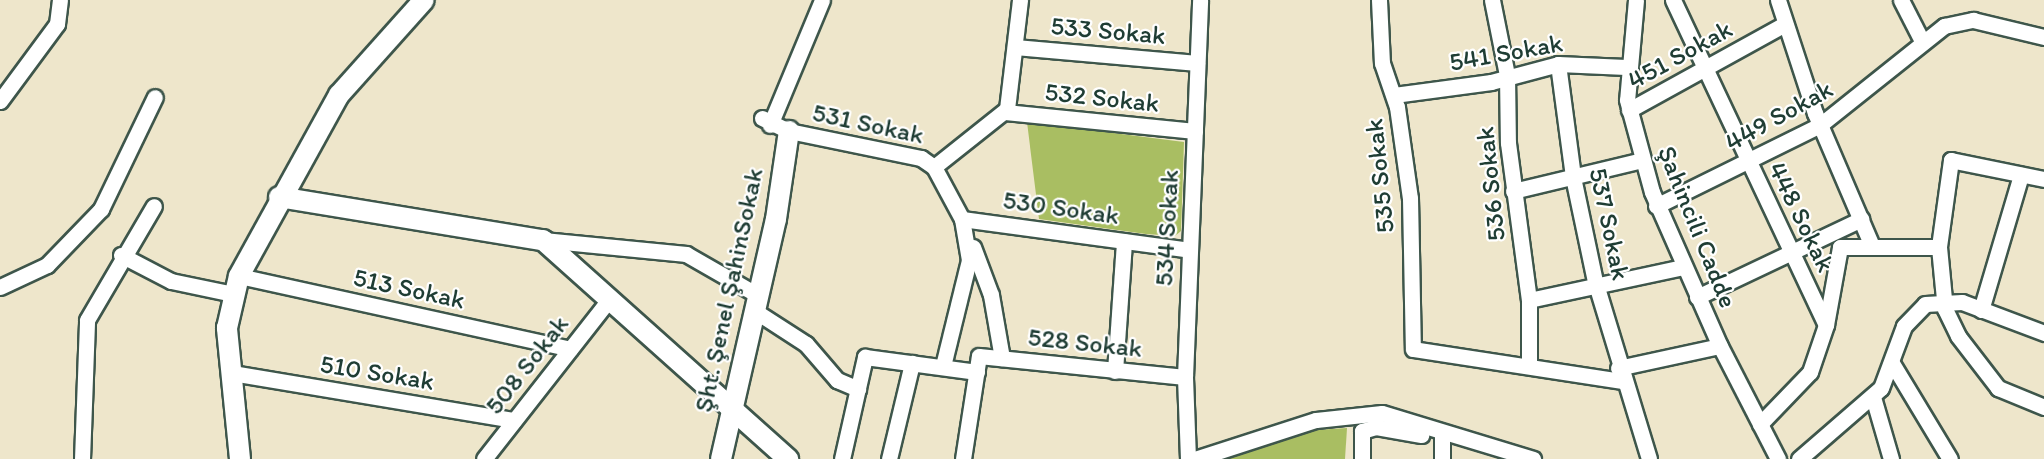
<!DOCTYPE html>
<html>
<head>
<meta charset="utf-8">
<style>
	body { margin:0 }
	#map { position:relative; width:2044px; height:459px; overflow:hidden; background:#eee6cb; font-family:Itim,sans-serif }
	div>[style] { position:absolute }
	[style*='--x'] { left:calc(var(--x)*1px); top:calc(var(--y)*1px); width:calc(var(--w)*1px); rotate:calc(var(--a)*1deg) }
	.green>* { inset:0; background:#a9be62 }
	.roads { filter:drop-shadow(2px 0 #3e564b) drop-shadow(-2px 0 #3e564b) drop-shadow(0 2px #3e564b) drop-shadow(0 -2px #3e564b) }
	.street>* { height:15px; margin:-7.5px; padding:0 7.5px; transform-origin:7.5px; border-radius:7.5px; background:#fff }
	.secondary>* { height:20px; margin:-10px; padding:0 10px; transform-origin:10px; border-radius:10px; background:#fff }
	span { translate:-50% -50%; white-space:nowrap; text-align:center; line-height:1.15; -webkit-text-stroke:4.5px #fff; paint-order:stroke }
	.street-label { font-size:26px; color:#1f3d34 }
</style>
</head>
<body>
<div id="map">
	<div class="green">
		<div style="clip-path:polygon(1027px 122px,1184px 142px,1181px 231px,1175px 236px,1146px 234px,1039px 219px)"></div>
		<div style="clip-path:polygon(1347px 428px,1345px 459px,1225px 459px,1315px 430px)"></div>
	</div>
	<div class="roads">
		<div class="street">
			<div style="--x:1379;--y:0;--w:63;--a:87.3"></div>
			<div style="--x:1382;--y:63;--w:46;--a:71.2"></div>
			<div style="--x:1397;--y:107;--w:92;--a:81.9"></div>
			<div style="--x:1410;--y:198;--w:151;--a:88.9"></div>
			<div style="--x:1413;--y:349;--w:211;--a:8.7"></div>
			<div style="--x:1492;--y:0;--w:76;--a:78.7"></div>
			<div style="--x:1507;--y:75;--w:68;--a:89.2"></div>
			<div style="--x:1508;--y:143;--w:158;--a:82.4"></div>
			<div style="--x:1529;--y:300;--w:65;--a:90"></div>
			<div style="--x:1636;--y:0;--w:100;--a:95.1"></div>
			<div style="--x:1627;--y:100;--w:95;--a:74.8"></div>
			<div style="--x:1652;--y:192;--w:168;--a:66.2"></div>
			<div style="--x:1720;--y:346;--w:127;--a:62.8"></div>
			<div style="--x:1673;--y:0;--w:359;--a:64.8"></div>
			<div style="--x:1778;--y:0;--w:119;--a:71.9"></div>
			<div style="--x:1815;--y:113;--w:145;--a:66.8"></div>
			<div style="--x:1901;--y:0;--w:44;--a:62.9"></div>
			<div style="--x:1015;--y:47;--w:183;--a:5"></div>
			<div style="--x:1558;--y:64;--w:114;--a:82.4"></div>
			<div style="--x:1573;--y:177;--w:106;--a:78.1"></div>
			<div style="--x:1595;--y:281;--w:186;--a:73.1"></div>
			<div style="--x:1394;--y:95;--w:98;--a:-7.6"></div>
			<div style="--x:1491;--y:82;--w:69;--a:-15"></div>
			<div style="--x:1558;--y:64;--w:68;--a:2.5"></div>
			<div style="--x:0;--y:101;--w:96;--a:-53.5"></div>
			<div style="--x:57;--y:24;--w:24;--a:-83"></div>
			<div style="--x:1629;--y:110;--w:178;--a:-28.9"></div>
			<div style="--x:1005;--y:112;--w:191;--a:5.7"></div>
			<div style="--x:762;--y:118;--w:30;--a:26"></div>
			<div style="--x:789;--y:131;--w:135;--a:11.6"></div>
			<div style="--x:921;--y:158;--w:16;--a:35"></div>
			<div style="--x:934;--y:167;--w:59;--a:61.7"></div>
			<div style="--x:962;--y:219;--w:42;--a:80.3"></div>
			<div style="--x:969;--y:260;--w:109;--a:103.8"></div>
			<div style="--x:770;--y:125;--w:135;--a:-67.4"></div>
			<div style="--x:934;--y:167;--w:93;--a:-38.5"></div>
			<div style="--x:1007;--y:109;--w:110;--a:-83.2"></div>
			<div style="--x:2044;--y:179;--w:95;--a:-168.5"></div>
			<div style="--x:1951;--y:160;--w:88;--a:97.9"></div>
			<div style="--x:1939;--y:247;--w:62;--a:84.5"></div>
			<div style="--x:1945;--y:309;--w:30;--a:64"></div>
			<div style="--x:1958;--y:336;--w:66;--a:52.4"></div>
			<div style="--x:1998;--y:388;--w:50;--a:22.4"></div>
			<div style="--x:1513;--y:191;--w:133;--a:-13.5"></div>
			<div style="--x:1656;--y:206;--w:183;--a:-26.3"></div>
			<div style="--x:1820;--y:125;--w:159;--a:-38.6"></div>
			<div style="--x:1944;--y:26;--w:30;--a:-12"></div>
			<div style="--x:1973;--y:20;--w:73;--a:13.5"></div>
			<div style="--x:962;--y:219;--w:230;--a:7.7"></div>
			<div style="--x:543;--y:240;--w:144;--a:5.6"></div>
			<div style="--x:686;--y:254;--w:84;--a:29.9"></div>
			<div style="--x:973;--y:247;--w:51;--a:69.4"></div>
			<div style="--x:991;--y:295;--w:64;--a:80.1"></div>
			<div style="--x:121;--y:255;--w:56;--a:27.5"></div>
			<div style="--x:171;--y:281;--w:63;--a:11.8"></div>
			<div style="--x:239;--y:276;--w:339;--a:12.4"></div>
			<div style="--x:0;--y:287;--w:52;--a:-25.1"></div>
			<div style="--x:47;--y:265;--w:78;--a:-46"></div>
			<div style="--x:101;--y:209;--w:124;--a:-64.3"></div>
			<div style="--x:1697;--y:297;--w:182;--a:-25.4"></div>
			<div style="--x:1529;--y:300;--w:157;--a:-12.1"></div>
			<div style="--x:1981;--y:310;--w:141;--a:-73.5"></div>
			<div style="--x:755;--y:311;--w:61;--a:32.9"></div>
			<div style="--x:806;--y:344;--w:48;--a:49.3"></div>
			<div style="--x:837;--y:380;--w:23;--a:23"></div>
			<div style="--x:1892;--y:363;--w:112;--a:58.9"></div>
			<div style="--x:1618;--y:368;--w:104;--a:-12.2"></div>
			<div style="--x:1115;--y:371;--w:130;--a:-86"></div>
			<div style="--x:232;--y:373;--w:286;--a:9.5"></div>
			<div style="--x:1873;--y:397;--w:65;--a:73.8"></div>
			<div style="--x:1760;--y:424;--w:72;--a:-46.1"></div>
			<div style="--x:1810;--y:372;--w:50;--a:-71.2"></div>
			<div style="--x:1826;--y:325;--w:79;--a:-79.8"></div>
			<div style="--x:1840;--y:247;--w:99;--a:0"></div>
			<div style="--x:82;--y:459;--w:139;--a:-87.9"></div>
			<div style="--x:87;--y:320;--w:132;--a:-59.6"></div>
			<div style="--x:484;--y:459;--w:201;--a:-51.9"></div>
			<div style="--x:842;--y:459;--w:105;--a:-77.3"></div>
			<div style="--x:865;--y:357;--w:113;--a:7.6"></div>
			<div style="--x:889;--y:459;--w:99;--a:-76.5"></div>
			<div style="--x:963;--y:459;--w:104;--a:-81.2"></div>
			<div style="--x:979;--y:356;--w:207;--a:5.8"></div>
			<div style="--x:1188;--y:459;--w:82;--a:-92.1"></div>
			<div style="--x:1185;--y:377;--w:377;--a:-87.7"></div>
			<div style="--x:1195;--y:459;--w:127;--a:-17.9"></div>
			<div style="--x:1316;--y:420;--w:66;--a:-6.1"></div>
			<div style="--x:1382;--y:413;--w:158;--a:16.9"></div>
			<div style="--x:1362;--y:459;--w:28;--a:-90"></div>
			<div style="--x:1362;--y:431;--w:15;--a:-16"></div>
			<div style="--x:1376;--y:427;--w:46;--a:10.1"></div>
			<div style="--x:1442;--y:459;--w:24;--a:-90"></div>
			<div style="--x:1799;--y:459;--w:108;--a:-40.9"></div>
			<div style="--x:1881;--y:388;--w:66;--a:-69.6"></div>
			<div style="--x:1904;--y:326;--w:30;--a:-46"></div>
			<div style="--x:1925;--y:304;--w:37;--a:-3"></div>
			<div style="--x:1962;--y:302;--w:88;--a:20.7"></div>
		</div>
		<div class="secondary">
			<div style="--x:279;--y:197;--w:267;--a:9.3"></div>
			<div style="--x:543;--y:240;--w:329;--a:41.8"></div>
			<div style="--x:240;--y:459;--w:132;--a:-95.7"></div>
			<div style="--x:227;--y:328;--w:53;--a:-77"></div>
			<div style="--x:239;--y:276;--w:207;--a:-61.1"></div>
			<div style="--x:339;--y:95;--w:127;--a:-48.2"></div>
			<div style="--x:721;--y:459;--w:246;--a:-77.1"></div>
			<div style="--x:776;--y:219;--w:89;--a:-81.6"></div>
		</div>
	</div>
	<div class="street-label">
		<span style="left:1108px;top:31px;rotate:5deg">533 Sokak</span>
		<span style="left:1506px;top:53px;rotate:-10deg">541 Sokak</span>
		<span style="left:1680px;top:55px;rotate:-29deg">451 Sokak</span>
		<span style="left:1102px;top:98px;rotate:6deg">532 Sokak</span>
		<span style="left:1779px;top:116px;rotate:-29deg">449 Sokak</span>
		<span style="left:868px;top:124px;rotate:12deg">531 Sokak</span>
		<span style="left:1380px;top:176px;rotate:-96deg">535 Sokak</span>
		<span style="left:1491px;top:184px;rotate:-96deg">536 Sokak</span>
		<span style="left:1061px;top:208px;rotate:8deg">530 Sokak</span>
		<span style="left:1801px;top:217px;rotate:64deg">448 Sokak</span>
		<span style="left:1609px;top:224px;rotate:78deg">537 Sokak</span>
		<span style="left:1697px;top:227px;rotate:68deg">Şahincili Cadde</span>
		<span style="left:1167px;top:228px;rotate:-87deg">534 Sokak</span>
		<span style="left:409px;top:289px;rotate:12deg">513 Sokak</span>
		<span style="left:729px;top:290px;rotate:-78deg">Şht. Şenel ŞahinSokak</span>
		<span style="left:1085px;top:343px;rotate:6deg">528 Sokak</span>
		<span style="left:527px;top:365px;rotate:-52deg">508 Sokak</span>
		<span style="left:377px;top:373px;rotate:9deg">510 Sokak</span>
	</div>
</div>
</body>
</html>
